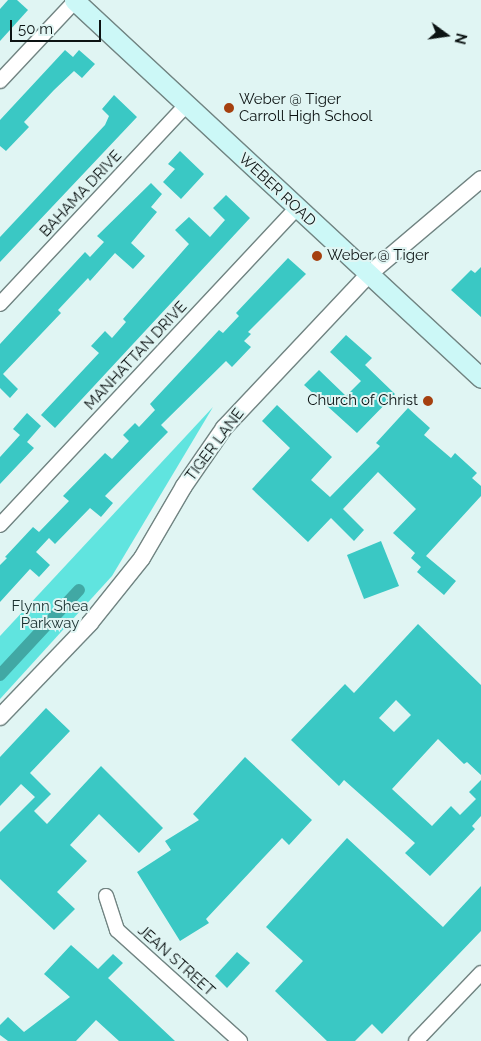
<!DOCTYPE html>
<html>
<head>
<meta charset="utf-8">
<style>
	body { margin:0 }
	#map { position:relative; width:481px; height:1041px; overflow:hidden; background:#e0f5f3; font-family:Raleway,sans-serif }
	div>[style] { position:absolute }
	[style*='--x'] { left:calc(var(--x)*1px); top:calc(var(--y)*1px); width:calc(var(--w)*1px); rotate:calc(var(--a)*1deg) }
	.green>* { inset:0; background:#60e4df }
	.canal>* { height:12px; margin:-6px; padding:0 6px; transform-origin:6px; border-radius:6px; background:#41a8a4 }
	.building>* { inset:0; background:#3ac8c4 }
	.roads { filter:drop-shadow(1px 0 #718482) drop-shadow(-1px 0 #718482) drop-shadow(0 1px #718482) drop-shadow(0 -1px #718482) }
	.minor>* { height:14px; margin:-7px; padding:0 7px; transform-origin:7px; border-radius:7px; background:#fff }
	.tertiary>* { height:16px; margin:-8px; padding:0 8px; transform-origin:8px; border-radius:8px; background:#fff }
	.secondary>* { height:19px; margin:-9.5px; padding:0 9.5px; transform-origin:9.5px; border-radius:9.5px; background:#ccf8f7 }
	.dots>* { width:14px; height:14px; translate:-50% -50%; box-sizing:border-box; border:2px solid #e0f5f3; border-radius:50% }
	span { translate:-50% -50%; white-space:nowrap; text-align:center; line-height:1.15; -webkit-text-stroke:4px #e0f5f3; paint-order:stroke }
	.poi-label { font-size:15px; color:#0c1313 }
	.left { translate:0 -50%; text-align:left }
	.right { translate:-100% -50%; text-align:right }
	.street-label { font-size:15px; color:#0c1313 }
	.park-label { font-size:15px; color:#1a3130 }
	.north { position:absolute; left:421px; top:10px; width:50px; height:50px; -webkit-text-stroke:4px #e0f5f3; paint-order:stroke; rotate:104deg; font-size:14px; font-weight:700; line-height:20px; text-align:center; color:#0c1313 }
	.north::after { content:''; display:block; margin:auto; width:18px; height:22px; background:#0c1313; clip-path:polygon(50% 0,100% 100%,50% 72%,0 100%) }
	.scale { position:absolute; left:10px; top:20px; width:91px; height:22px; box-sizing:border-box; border:2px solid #0c1313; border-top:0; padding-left:6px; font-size:15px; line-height:18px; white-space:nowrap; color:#0c1313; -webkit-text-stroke:4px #e0f5f3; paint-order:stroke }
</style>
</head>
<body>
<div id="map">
	<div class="green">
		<div style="clip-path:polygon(213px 407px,112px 576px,0 699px,0 636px)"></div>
	</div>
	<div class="canal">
		<div style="--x:0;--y:675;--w:116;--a:-47.1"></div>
	</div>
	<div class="building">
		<div style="clip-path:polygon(8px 0,17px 0,28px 10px,0 41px,0 9px)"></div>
		<div style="clip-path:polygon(65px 50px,73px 57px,79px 50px,95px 64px,82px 78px,74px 71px,54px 90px,24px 122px,29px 127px,6px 151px,0 146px,0 120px)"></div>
		<div style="clip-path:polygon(114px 95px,137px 117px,0 262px,0 237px,105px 125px,109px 116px,102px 109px)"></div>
		<div style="clip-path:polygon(180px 151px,204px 174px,181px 199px,163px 182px,175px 169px,168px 164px)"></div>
		<div style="clip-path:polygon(151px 183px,162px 194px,151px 207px,157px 212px,131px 243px,145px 256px,133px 269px,115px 253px,90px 281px,88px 278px,58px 310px,61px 313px,3px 374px,18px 389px,10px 398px,0 388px,0 344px,85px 252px,90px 257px,104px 242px,97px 236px)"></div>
		<div style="clip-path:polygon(226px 195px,250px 218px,55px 428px,41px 415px,99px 353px,91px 346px,105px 331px,112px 338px,126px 322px,123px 319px,189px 244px,175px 230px,189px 217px,210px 237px,225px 220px,213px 208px)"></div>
		<div style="clip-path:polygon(288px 258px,306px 274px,248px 332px,251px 334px,244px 341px,251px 347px,232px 367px,226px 361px,161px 425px,168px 432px,105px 496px,113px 503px,101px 517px,90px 508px,55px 544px,49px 538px,36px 552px,50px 565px,39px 577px,30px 569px,0 602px,0 565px,7px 558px,5px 557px,33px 527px,39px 532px,69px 501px,63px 496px,105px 453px,112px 459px,129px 441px,123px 435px,135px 423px,139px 427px,155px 410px,150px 404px,219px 330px,223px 333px,239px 316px,236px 313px)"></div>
		<div style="clip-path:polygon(481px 267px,481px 317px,451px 290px,471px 270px,475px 273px)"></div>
		<div style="clip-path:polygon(346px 335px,372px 358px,365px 365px,395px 394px,357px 433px,304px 385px,319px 370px,346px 396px,361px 381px,330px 352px)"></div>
		<div style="clip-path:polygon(277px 405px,332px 457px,311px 480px,330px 497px,380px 446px,376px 443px,408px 408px,430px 428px,424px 435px,451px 458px,455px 453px,477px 473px,472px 478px,481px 486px,481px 496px,426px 556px,456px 581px,444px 595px,417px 572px,421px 567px,411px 558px,415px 553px,393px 533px,416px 509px,378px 472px,343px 509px,364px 530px,354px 541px,331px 518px,308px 542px,252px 489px,290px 448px,262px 421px)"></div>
		<div style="clip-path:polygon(27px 413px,41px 426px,27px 442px,34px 448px,0 484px,0 457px,20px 435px,13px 429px)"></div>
		<div style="clip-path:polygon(381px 541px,399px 586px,364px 599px,347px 555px)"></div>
		<div style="clip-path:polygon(evenodd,418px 624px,481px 685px,481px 775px,467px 762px,464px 764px,438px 739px,392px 789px,432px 826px,451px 806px,460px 815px,476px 799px,469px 792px,481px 780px,481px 816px,472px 826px,475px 829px,430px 876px,405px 853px,415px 843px,344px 780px,339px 786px,291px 740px,345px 684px,354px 693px,418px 624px,396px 700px,411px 715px,394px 732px,379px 718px,396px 700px)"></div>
		<div style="clip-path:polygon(46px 708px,70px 731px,30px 773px,51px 794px,34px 811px,47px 824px,101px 766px,163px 828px,139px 853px,99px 814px,70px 845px,87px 861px,57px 892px,75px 909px,54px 930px,0 879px,0 832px,35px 797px,21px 784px,0 806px,0 757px)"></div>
		<div style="clip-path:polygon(245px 757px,312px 820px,289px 845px,282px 838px,206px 919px,209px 923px,180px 941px,137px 872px,171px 850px,165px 841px,199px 820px,193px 814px)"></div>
		<div style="clip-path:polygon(347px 838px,443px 927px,481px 886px,481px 931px,382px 1034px,372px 1024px,355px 1041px,327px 1041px,275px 991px,303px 961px,266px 927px)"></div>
		<div style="clip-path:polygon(71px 945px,98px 969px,113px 954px,123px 963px,108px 978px,175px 1041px,119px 1041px,96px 1020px,76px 1041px,8px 1041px,0 1035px,0 1025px,8px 1017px,24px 1032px,70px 997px,44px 974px)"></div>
		<div style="clip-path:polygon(237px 952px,250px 963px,227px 988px,215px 976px)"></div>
	</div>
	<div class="roads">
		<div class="minor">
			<div style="--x:0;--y:81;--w:110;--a:-46.8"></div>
			<div style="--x:0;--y:304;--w:272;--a:-46.9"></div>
			<div style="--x:0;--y:525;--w:434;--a:-46.9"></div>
			<div style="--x:106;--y:896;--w:36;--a:72"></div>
			<div style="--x:117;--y:930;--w:166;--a:42.1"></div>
			<div style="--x:416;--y:1041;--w:94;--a:-46.3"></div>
		</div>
		<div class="tertiary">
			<div style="--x:0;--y:717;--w:130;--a:-46.2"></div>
			<div style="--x:90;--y:623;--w:83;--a:-51.3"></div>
			<div style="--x:142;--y:558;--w:83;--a:-59.7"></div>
			<div style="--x:184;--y:486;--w:70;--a:-55.4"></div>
			<div style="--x:224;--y:428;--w:210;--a:-46.7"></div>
			<div style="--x:368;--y:275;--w:148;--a:-40.3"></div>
		</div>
		<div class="secondary">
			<div style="--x:74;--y:0;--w:555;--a:42.88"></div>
		</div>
	</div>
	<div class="dots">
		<div style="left:229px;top:108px;background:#a5400f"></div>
		<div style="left:317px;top:256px;background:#a5400f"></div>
		<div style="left:428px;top:401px;background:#a5400f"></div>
	</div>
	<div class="poi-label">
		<span class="left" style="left:239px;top:108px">Weber @ Tiger<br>Carroll High School</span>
		<span class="left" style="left:327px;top:256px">Weber @ Tiger</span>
		<span class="right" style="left:418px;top:401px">Church of Christ</span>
	</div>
	<div class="street-label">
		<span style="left:277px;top:190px;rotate:43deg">WEBER ROAD</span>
		<span style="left:81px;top:194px;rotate:-47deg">BAHAMA DRIVE</span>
		<span style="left:136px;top:356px;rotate:-47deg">MANHATTAN DRIVE</span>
		<span style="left:215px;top:445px;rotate:-53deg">TIGER LANE</span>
		<span style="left:176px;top:961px;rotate:42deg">JEAN STREET</span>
	</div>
	<div class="park-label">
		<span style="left:50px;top:615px">Flynn Shea<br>Parkway</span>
	</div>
	<div class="north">N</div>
	<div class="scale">50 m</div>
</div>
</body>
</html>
